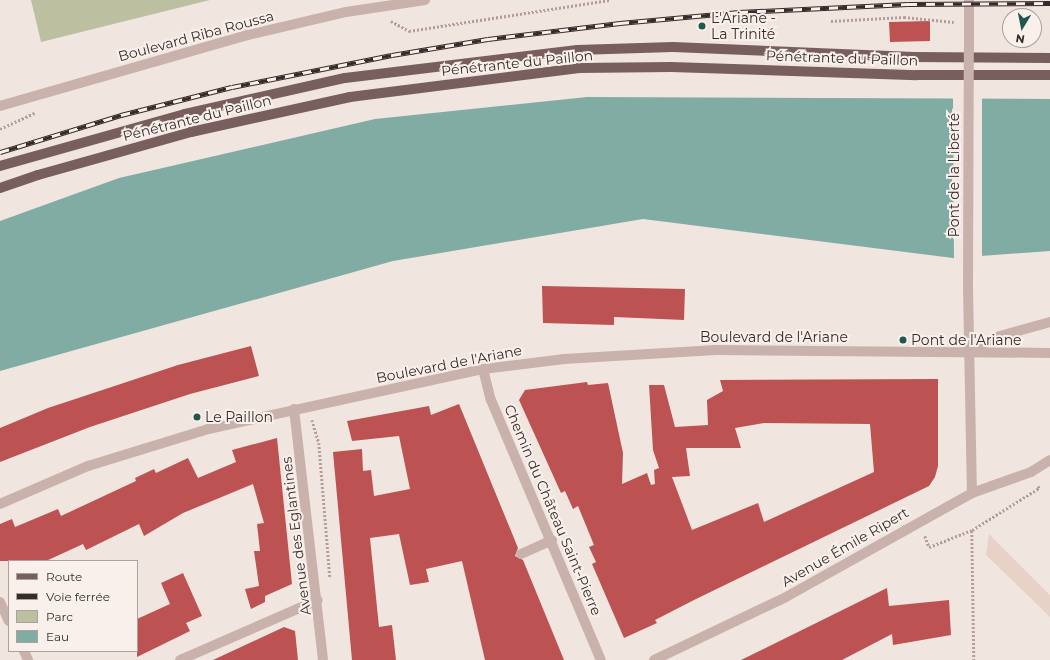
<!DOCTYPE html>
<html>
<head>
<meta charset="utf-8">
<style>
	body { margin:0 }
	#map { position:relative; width:1050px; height:660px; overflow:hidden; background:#f1e5e0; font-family:Montserrat,sans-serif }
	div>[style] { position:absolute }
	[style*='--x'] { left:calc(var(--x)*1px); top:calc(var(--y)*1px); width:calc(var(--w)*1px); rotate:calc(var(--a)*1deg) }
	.green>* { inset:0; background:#bdc0a0 }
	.plaza>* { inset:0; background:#e8d2c8 }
	.water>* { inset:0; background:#81aca4 }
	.pier>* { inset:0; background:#f1e5e0 }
	.building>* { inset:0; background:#bd5252 }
	.path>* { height:2.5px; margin-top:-1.25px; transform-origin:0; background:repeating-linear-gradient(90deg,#b59c96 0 2px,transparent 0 4px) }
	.minor>* { height:10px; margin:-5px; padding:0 5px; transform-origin:5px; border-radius:5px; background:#c9b2ac }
	.major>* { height:10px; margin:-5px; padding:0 5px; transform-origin:5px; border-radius:5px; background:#785f5d }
	.rail>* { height:4.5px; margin-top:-2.25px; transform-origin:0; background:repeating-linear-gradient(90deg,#f9f0ec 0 9px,#372b2a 0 18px); box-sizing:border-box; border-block:1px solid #372b2a }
	.minor-bridge>* { height:10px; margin:-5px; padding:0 5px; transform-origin:5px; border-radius:5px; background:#c9b2ac }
	.dots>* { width:11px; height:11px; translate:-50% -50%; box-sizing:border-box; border:2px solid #f9f0ec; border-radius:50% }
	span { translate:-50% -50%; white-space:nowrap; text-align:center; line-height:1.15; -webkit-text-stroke:4px #f9f0ec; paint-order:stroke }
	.poi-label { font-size:14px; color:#372b2a }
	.left { translate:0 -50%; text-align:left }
	.street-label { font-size:14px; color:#372b2a }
	.legend { position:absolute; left:8px; top:560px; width:130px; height:92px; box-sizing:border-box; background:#f9f0ec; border:1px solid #aba19e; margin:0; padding:5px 7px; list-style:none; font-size:12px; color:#372b2a }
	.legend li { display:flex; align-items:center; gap:8px; height:20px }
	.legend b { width:20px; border:1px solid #aba19e }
	.north { position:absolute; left:1002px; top:8px; width:40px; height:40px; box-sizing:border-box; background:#f9f0ec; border:1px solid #aba19e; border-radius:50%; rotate:190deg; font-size:11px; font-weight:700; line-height:16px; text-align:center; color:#372b2a }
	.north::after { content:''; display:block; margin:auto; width:14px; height:18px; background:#23564d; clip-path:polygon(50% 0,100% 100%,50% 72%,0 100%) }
</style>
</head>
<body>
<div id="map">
	<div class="green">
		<div style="clip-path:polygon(31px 0,210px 0,41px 42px)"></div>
	</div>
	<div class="plaza">
		<div style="clip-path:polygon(989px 534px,1050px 595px,1050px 617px,986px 555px)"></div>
	</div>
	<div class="water">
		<div style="clip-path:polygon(587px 97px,1050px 99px,1050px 251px,953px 258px,643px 219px,393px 261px,0 371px,0 221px,119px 178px,375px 119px)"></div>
	</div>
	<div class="pier">
		<div style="clip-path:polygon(953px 97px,982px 97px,982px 258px,954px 260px)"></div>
	</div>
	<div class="building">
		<div style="clip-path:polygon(930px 21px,930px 41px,890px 42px,889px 22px)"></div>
		<div style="clip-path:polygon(542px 286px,685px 289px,684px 320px,614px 317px,614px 325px,543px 323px)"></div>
		<div style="clip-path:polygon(251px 346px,259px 376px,190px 394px,90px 427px,0 462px,0 428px,48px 408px,178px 365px)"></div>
		<div style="clip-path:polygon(evenodd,938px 379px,938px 466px,935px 477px,929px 486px,696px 599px,655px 620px,657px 623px,624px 638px,592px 564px,596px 562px,589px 547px,594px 545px,578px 506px,573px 509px,565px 491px,561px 493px,519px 400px,525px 390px,587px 382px,588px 385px,608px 383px,623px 453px,622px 484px,647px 473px,651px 485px,655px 484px,654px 470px,659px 468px,653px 450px,649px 385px,664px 385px,675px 427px,708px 425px,707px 400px,723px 391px,720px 380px,938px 379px,764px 423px,870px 424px,874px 472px,764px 522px,758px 503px,692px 530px,672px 477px,690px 476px,686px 448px,741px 448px,735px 428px,764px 423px)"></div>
		<div style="clip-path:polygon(459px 404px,518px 548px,515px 556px,523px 560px,564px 660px,485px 660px,462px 561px,426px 569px,429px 582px,410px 585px,399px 534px,370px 538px,379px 627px,392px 625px,396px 660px,352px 660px,333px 452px,362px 449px,363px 471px,371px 470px,374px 496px,410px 489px,399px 436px,352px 441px,347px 421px,429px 406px,431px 415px)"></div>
		<div style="clip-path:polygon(277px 438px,292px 584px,265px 596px,265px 602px,251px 609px,245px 589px,259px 586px,254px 551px,260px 551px,257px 524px,264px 523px,253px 484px,183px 513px,144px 536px,139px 524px,86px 550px,83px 544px,46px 561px,0 561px,0 524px,12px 519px,15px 527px,58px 509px,61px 516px,136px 481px,135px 478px,154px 469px,156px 473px,188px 458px,198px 478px,236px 462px,232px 450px)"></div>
		<div style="clip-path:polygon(183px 573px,202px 616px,186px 623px,190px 631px,137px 657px,137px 619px,170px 604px,161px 583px)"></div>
		<div style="clip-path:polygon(887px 588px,889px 606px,949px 600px,951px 635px,893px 645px,892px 634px,842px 660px,741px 660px)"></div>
		<div style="clip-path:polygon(284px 627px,295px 631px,298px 660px,213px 660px)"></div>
	</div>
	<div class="path">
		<div style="--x:391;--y:21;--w:21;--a:29"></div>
		<div style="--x:409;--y:31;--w:203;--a:-8.8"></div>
		<div style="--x:831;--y:21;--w:73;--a:-3.1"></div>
		<div style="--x:904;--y:17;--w:50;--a:5.7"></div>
		<div style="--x:0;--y:129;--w:38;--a:-25"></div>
		<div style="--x:312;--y:420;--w:24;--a:73"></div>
		<div style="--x:319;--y:443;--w:134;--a:85.3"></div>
		<div style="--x:972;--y:531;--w:129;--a:89.1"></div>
		<div style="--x:925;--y:536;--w:12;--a:70"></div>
		<div style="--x:929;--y:547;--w:46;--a:-21.6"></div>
		<div style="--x:972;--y:530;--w:79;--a:-32.1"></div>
		<div style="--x:1039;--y:488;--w:4;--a:-124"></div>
	</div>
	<div class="minor">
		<div style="--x:969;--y:48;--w:48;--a:-90"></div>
		<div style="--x:0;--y:106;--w:258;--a:-16"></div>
		<div style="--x:248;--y:35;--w:101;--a:-13.2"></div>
		<div style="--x:346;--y:12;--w:80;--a:-8.6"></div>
		<div style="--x:968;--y:288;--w:205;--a:88.9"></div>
		<div style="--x:970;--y:350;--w:33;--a:-25"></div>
		<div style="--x:1000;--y:336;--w:52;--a:-15.6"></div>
		<div style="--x:483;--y:369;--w:32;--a:76"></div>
		<div style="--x:491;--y:400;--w:282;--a:67.1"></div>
		<div style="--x:294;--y:409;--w:253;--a:83.4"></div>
		<div style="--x:0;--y:504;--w:96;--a:-23.4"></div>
		<div style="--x:88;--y:466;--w:126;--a:-17.1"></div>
		<div style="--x:208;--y:429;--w:281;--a:-12.3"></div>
		<div style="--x:483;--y:369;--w:82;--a:-7"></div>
		<div style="--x:564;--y:359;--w:152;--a:-3.4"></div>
		<div style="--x:716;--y:350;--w:334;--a:0.5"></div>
		<div style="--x:521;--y:554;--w:34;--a:-24"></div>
		<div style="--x:0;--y:602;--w:21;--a:65"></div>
		<div style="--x:24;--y:651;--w:10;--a:66"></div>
		<div style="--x:180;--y:660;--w:150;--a:-23.5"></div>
		<div style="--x:654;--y:660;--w:146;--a:-25.5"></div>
		<div style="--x:786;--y:597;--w:213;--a:-29.2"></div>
		<div style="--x:972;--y:493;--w:63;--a:-19.6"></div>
		<div style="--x:1031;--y:472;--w:22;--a:-32"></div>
	</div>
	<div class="major">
		<div style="--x:0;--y:166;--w:192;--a:-15.7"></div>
		<div style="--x:185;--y:114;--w:164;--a:-12.7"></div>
		<div style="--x:345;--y:78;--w:234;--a:-6.9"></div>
		<div style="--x:577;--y:50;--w:96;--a:-1.8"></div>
		<div style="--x:673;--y:47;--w:241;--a:2.4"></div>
		<div style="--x:914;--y:57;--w:136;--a:0.4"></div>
		<div style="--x:0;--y:188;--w:40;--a:-18.9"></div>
		<div style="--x:38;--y:175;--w:159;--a:-15.7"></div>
		<div style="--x:191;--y:132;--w:163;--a:-12.4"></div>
		<div style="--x:350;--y:97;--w:231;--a:-7.2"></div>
		<div style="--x:579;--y:68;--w:92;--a:-0.6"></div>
		<div style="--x:671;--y:67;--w:246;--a:1.9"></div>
		<div style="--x:917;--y:75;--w:133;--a:0"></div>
	</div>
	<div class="rail">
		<div style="--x:0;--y:152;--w:127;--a:-17"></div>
		<div style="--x:121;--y:115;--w:114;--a:-14.2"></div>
		<div style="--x:232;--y:87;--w:163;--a:-11.3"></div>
		<div style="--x:392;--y:55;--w:97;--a:-9.5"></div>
		<div style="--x:488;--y:39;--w:133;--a:-6.9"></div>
		<div style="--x:620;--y:23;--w:120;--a:-5.3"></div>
		<div style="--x:739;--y:12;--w:169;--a:-2.7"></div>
		<div style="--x:908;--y:4;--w:142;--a:-0.4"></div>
	</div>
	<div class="minor-bridge">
		<div style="--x:968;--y:288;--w:240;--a:-89.8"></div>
	</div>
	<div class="dots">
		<div style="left:702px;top:26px;background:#23564d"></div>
		<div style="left:903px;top:340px;background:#23564d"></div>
		<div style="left:197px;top:417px;background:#23564d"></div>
	</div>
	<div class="poi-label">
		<span class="left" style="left:711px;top:26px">L'Ariane -<br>La Trinité</span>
		<span class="left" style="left:911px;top:340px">Pont de l'Ariane</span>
		<span class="left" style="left:205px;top:417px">Le Paillon</span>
	</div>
	<div class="street-label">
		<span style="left:196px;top:36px;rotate:-15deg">Boulevard Riba Roussa</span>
		<span style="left:842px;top:58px;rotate:2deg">Pénétrante du Paillon</span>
		<span style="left:517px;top:63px;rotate:-6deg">Pénétrante du Paillon</span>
		<span style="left:197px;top:118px;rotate:-14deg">Pénétrante du Paillon</span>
		<span style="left:954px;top:175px;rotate:-90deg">Pont de la Liberté</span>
		<span style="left:774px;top:337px">Boulevard de l'Ariane</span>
		<span style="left:449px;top:364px;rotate:-11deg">Boulevard de l'Ariane</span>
		<span style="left:553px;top:510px;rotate:67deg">Chemin du Château Saint-Pierre</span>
		<span style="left:296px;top:536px;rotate:-97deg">Avenue des Eglantines</span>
		<span style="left:845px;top:547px;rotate:-30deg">Avenue Émile Ripert</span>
	</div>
	<ul class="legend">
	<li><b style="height:5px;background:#785f5d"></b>Route</li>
	<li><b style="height:5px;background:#372b2a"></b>Voie ferrée</li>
	<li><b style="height:11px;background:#bdc0a0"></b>Parc</li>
	<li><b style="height:11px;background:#81aca4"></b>Eau</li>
	</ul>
	<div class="north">N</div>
</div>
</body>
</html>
